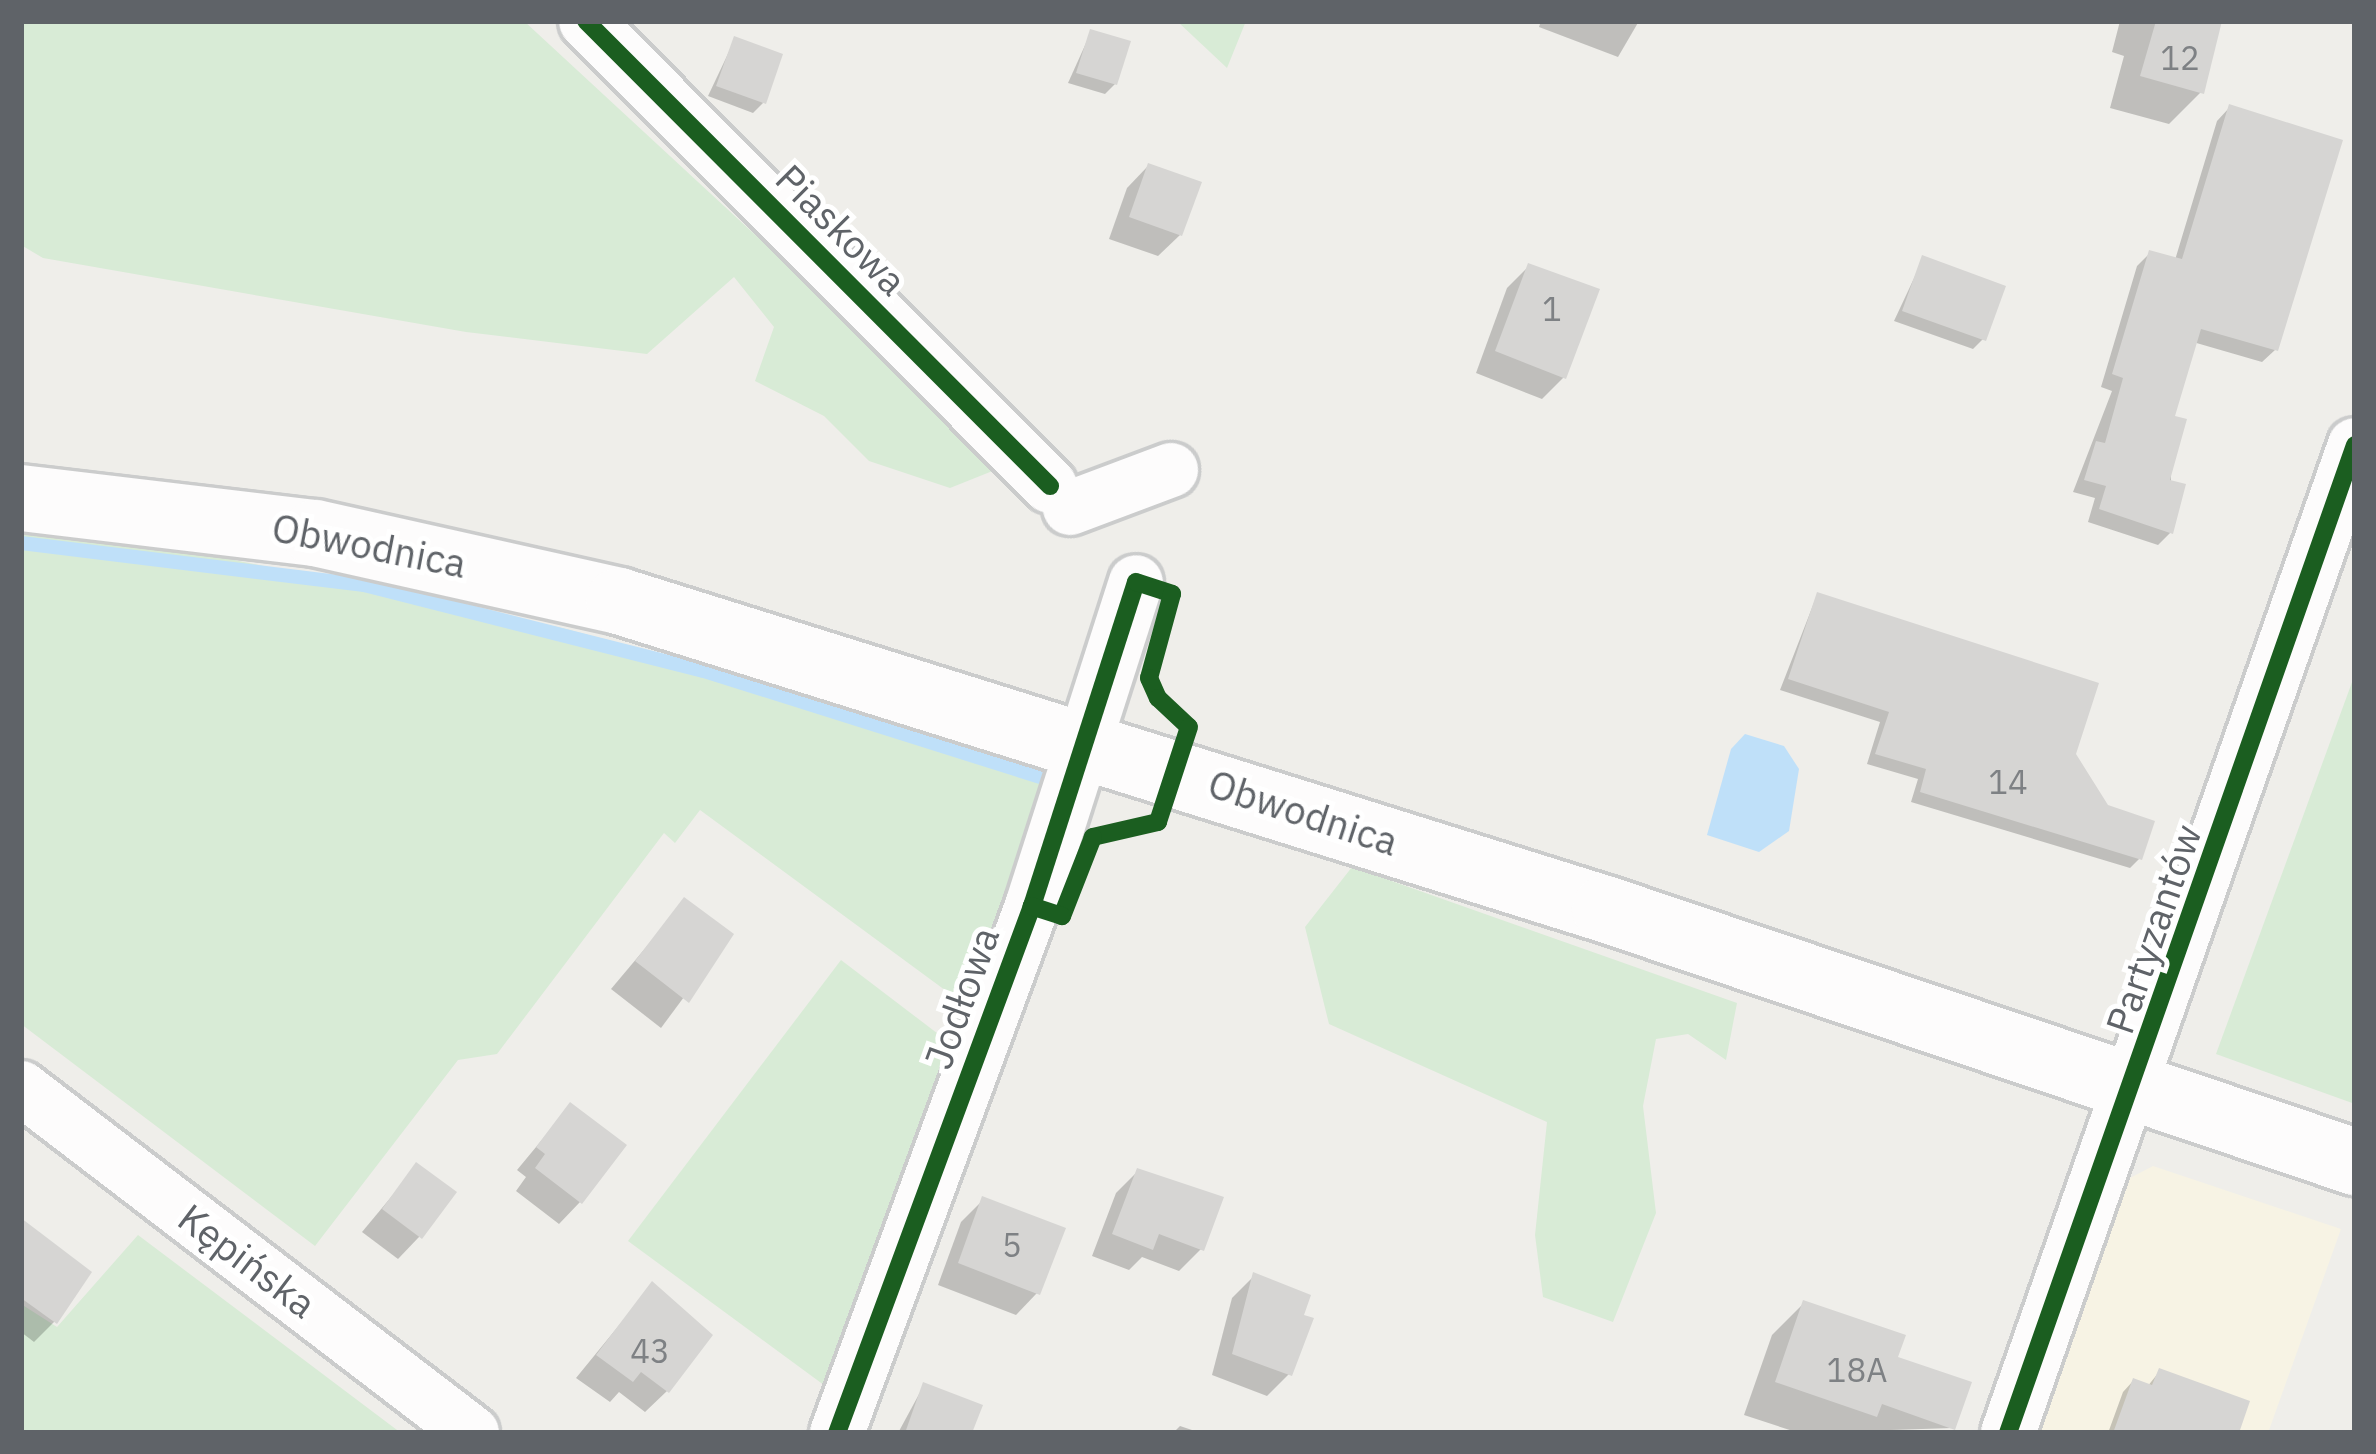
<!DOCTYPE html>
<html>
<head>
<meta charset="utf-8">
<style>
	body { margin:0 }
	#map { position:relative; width:2376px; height:1454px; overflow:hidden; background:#efeeea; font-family:"IBM Plex Sans",sans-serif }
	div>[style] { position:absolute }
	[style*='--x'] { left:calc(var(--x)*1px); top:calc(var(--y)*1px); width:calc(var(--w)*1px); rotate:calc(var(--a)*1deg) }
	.commercial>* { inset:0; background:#f7f3e4 }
	.green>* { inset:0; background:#d8ebd6 }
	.water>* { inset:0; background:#bfe0f9 }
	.shadow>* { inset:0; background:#0003 }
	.stream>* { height:14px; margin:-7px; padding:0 7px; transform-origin:7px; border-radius:7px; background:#bfe0f9 }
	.building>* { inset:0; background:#d6d5d3 }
	.roads { filter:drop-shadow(3px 0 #cbcccc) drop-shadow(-3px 0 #cbcccc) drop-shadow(0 3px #cbcccc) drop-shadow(0 -3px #cbcccc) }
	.minor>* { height:54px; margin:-27px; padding:0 27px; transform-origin:27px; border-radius:27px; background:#fdfcfc }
	.secondary>* { height:66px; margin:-33px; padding:0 33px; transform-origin:33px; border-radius:33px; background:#fdfcfc }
	.cycleway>* { height:18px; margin:-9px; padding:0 9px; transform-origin:9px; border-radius:9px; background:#1b5e20 }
	span { translate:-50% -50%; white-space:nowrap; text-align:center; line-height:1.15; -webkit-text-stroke:10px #fff; paint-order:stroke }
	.number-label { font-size:33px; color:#7e8184 }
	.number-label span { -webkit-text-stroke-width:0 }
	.street-label { font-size:39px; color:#5f6368 }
	.frame { position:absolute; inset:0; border:24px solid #5f6368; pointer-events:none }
</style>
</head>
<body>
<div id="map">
	<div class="commercial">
		<div style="clip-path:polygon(2153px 1166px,2341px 1229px,2268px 1433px,2037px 1433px,2130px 1178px)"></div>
	</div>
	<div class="green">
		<div style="clip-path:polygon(21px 21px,524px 21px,1005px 466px,950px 488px,869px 461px,824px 416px,755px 381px,774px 327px,734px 277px,647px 354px,466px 332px,43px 258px,21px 245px)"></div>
		<div style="clip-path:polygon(1177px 21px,1246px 21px,1227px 68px)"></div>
		<div style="clip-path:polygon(85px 529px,562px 628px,1056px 759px,968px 1007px,700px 810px,675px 843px,664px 833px,497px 1054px,458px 1060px,315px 1246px,21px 1024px,21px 530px)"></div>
		<div style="clip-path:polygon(2355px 674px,2355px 1104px,2216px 1054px)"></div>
		<div style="clip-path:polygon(1352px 867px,1737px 1003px,1726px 1060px,1688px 1034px,1656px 1039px,1643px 1106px,1656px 1213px,1613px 1322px,1543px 1297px,1535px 1235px,1547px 1122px,1329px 1024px,1305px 927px)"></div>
		<div style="clip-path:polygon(841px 960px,950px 1043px,828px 1388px,628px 1241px)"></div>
		<div style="clip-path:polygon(138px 1235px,401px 1433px,21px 1433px,21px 1304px,57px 1327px)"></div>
	</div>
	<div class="water">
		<div style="clip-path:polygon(1745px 734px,1784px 746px,1799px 769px,1789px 831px,1759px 852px,1707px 835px,1731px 749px)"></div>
	</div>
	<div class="shadow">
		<div style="clip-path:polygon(1541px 21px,1639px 21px,1618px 57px,1539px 27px)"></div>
		<div style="clip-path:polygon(2120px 21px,2219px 21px,2201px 92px,2169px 124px,2110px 108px,2124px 56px,2112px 52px)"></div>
		<div style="clip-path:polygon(1091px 32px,1115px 84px,1105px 94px,1068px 83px)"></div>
		<div style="clip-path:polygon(735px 39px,763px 103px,753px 113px,708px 96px)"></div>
		<div style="clip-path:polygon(2229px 108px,2275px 350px,2262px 362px,2193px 342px,2171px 418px,2171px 532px,2158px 545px,2088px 522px,2095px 498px,2073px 492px,2112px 391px,2101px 387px,2137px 266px,2150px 253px,2175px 260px,2217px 121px)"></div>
		<div style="clip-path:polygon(1148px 166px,1180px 235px,1158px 256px,1109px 239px,1127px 188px)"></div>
		<div style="clip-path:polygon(1923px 259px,1983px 339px,1973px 349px,1894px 321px)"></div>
		<div style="clip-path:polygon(1529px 266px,1564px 377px,1542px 399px,1476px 373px,1507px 288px)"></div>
		<div style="clip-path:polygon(1817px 595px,2073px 754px,2140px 858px,2130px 868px,1911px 802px,1918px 779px,1867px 764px,1880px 722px,1780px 690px)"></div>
		<div style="clip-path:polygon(685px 901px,730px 935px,661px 1028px,611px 989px)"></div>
		<div style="clip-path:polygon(570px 1106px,580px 1202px,559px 1224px,516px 1191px,526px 1177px,517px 1170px)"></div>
		<div style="clip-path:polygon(417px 1166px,419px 1237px,398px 1259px,362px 1232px)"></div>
		<div style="clip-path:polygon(1138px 1171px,1201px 1249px,1179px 1271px,1142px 1257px,1129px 1270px,1092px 1256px,1116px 1193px)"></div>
		<div style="clip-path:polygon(983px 1200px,1037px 1293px,1016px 1315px,938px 1285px,961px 1222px)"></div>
		<div style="clip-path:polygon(21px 1231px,56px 1320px,34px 1342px,21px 1332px)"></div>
		<div style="clip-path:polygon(1254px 1276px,1300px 1316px,1289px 1374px,1267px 1396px,1212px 1375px,1232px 1298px)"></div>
		<div style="clip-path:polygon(652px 1285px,667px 1391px,645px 1412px,619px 1392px,610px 1402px,576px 1378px)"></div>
		<div style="clip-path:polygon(1804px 1303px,1894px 1359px,1953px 1428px,1799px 1433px,1744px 1415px,1772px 1335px)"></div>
		<div style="clip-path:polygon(2159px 1372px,2236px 1433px,2108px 1433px,2123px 1392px,2133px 1381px,2147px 1387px)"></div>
		<div style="clip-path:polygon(924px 1385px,970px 1433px,898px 1433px)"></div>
		<div style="clip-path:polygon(1180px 1426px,1201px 1433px,1173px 1433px)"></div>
	</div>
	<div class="stream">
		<div style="--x:21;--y:543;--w:346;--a:7"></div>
		<div style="--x:364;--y:585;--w:348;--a:14.2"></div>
		<div style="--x:701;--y:670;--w:355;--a:17.5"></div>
	</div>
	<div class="building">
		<div style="clip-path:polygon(2156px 21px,2222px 21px,2204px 94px,2140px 76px)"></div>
		<div style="clip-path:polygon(1090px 29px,1131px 41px,1117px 85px,1076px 73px)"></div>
		<div style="clip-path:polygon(734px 36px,783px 54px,766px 104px,716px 86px)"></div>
		<div style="clip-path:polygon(2229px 104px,2343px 140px,2278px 351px,2201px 329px,2175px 416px,2187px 419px,2170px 480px,2186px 484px,2173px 534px,2099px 509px,2106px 486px,2084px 480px,2096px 441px,2105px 443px,2123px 378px,2112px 374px,2149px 250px,2182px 259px)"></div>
		<div style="clip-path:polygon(1148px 163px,1202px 182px,1182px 236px,1129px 217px)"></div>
		<div style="clip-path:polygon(1922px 255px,2006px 286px,1986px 341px,1902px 311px)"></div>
		<div style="clip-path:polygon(1528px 263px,1600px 289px,1566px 379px,1495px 351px)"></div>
		<div style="clip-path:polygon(1817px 592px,2099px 683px,2076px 754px,2108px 805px,2155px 821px,2142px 860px,1920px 792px,1926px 769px,1875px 754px,1889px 712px,1788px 679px)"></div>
		<div style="clip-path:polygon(684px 897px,734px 934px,689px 1003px,635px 961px)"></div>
		<div style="clip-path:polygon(570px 1102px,627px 1145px,582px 1204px,535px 1168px,545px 1154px,536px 1147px)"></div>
		<div style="clip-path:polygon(416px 1162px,457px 1192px,422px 1239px,382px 1209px)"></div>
		<div style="clip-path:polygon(1137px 1168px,1224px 1197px,1204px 1251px,1159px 1234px,1153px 1250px,1112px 1234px)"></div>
		<div style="clip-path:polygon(982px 1196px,1066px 1228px,1040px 1295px,958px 1263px)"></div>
		<div style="clip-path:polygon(21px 1218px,92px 1272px,57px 1324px,21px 1298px)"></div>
		<div style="clip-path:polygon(1253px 1272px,1311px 1295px,1304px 1315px,1314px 1318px,1292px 1376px,1232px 1354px)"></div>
		<div style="clip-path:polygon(652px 1281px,713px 1335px,669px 1393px,641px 1372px,633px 1382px,596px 1355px)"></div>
		<div style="clip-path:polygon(1803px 1300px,1906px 1335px,1898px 1357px,1972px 1382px,1955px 1430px,1882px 1404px,1877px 1417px,1775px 1382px)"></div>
		<div style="clip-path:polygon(2159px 1368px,2250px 1401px,2239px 1433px,2113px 1433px,2133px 1378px,2152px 1385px)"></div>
		<div style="clip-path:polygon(923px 1382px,983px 1405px,972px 1433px,905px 1433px)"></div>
	</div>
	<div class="roads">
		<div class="minor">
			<div style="--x:586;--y:21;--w:657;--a:45.06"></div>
			<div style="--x:1070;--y:508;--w:108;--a:-20.6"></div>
			<div style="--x:21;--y:1088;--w:568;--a:37.41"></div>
			<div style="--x:837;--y:1433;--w:562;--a:-69.69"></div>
			<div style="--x:1032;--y:906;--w:340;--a:-72.2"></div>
			<div style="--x:2008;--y:1433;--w:1047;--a:-70.65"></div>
		</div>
		<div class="secondary">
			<div style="--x:21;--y:498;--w:296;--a:6.8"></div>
			<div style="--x:315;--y:533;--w:312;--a:12.6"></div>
			<div style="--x:619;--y:601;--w:1033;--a:17.35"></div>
			<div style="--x:1605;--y:909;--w:792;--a:18.64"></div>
		</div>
	</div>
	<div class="cycleway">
		<div style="--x:586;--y:21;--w:657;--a:45.06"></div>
		<div style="--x:837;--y:1433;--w:562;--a:-69.69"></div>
		<div style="--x:1032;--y:906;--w:340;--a:-72.2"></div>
		<div style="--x:1136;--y:582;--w:38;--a:18"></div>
		<div style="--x:1172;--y:594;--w:87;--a:105.3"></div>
		<div style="--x:1149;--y:678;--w:22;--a:66"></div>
		<div style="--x:1158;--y:698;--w:42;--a:43.1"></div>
		<div style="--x:1189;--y:727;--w:100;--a:108.1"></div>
		<div style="--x:1158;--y:822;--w:67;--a:167"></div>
		<div style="--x:1093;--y:837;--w:85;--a:111.4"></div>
		<div style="--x:1062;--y:916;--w:32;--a:-162"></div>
		<div style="--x:2008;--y:1433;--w:1047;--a:-70.65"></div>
	</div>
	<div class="number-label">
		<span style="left:2180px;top:58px">12</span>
		<span style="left:1552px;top:309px">1</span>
		<span style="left:2008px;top:782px">14</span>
		<span style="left:1012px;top:1245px">5</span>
		<span style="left:650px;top:1351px">43</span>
		<span style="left:1857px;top:1370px">18A</span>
	</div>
	<div class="street-label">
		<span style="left:841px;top:230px;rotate:45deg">Piaskowa</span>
		<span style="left:369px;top:546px;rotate:11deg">Obwodnica</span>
		<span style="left:1303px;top:813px;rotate:18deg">Obwodnica</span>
		<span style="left:2154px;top:929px;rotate:-71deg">Partyzantów</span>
		<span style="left:962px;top:998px;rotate:-70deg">Jodłowa</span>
		<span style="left:247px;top:1261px;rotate:37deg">Kępińska</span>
	</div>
	<div class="frame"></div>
</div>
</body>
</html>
